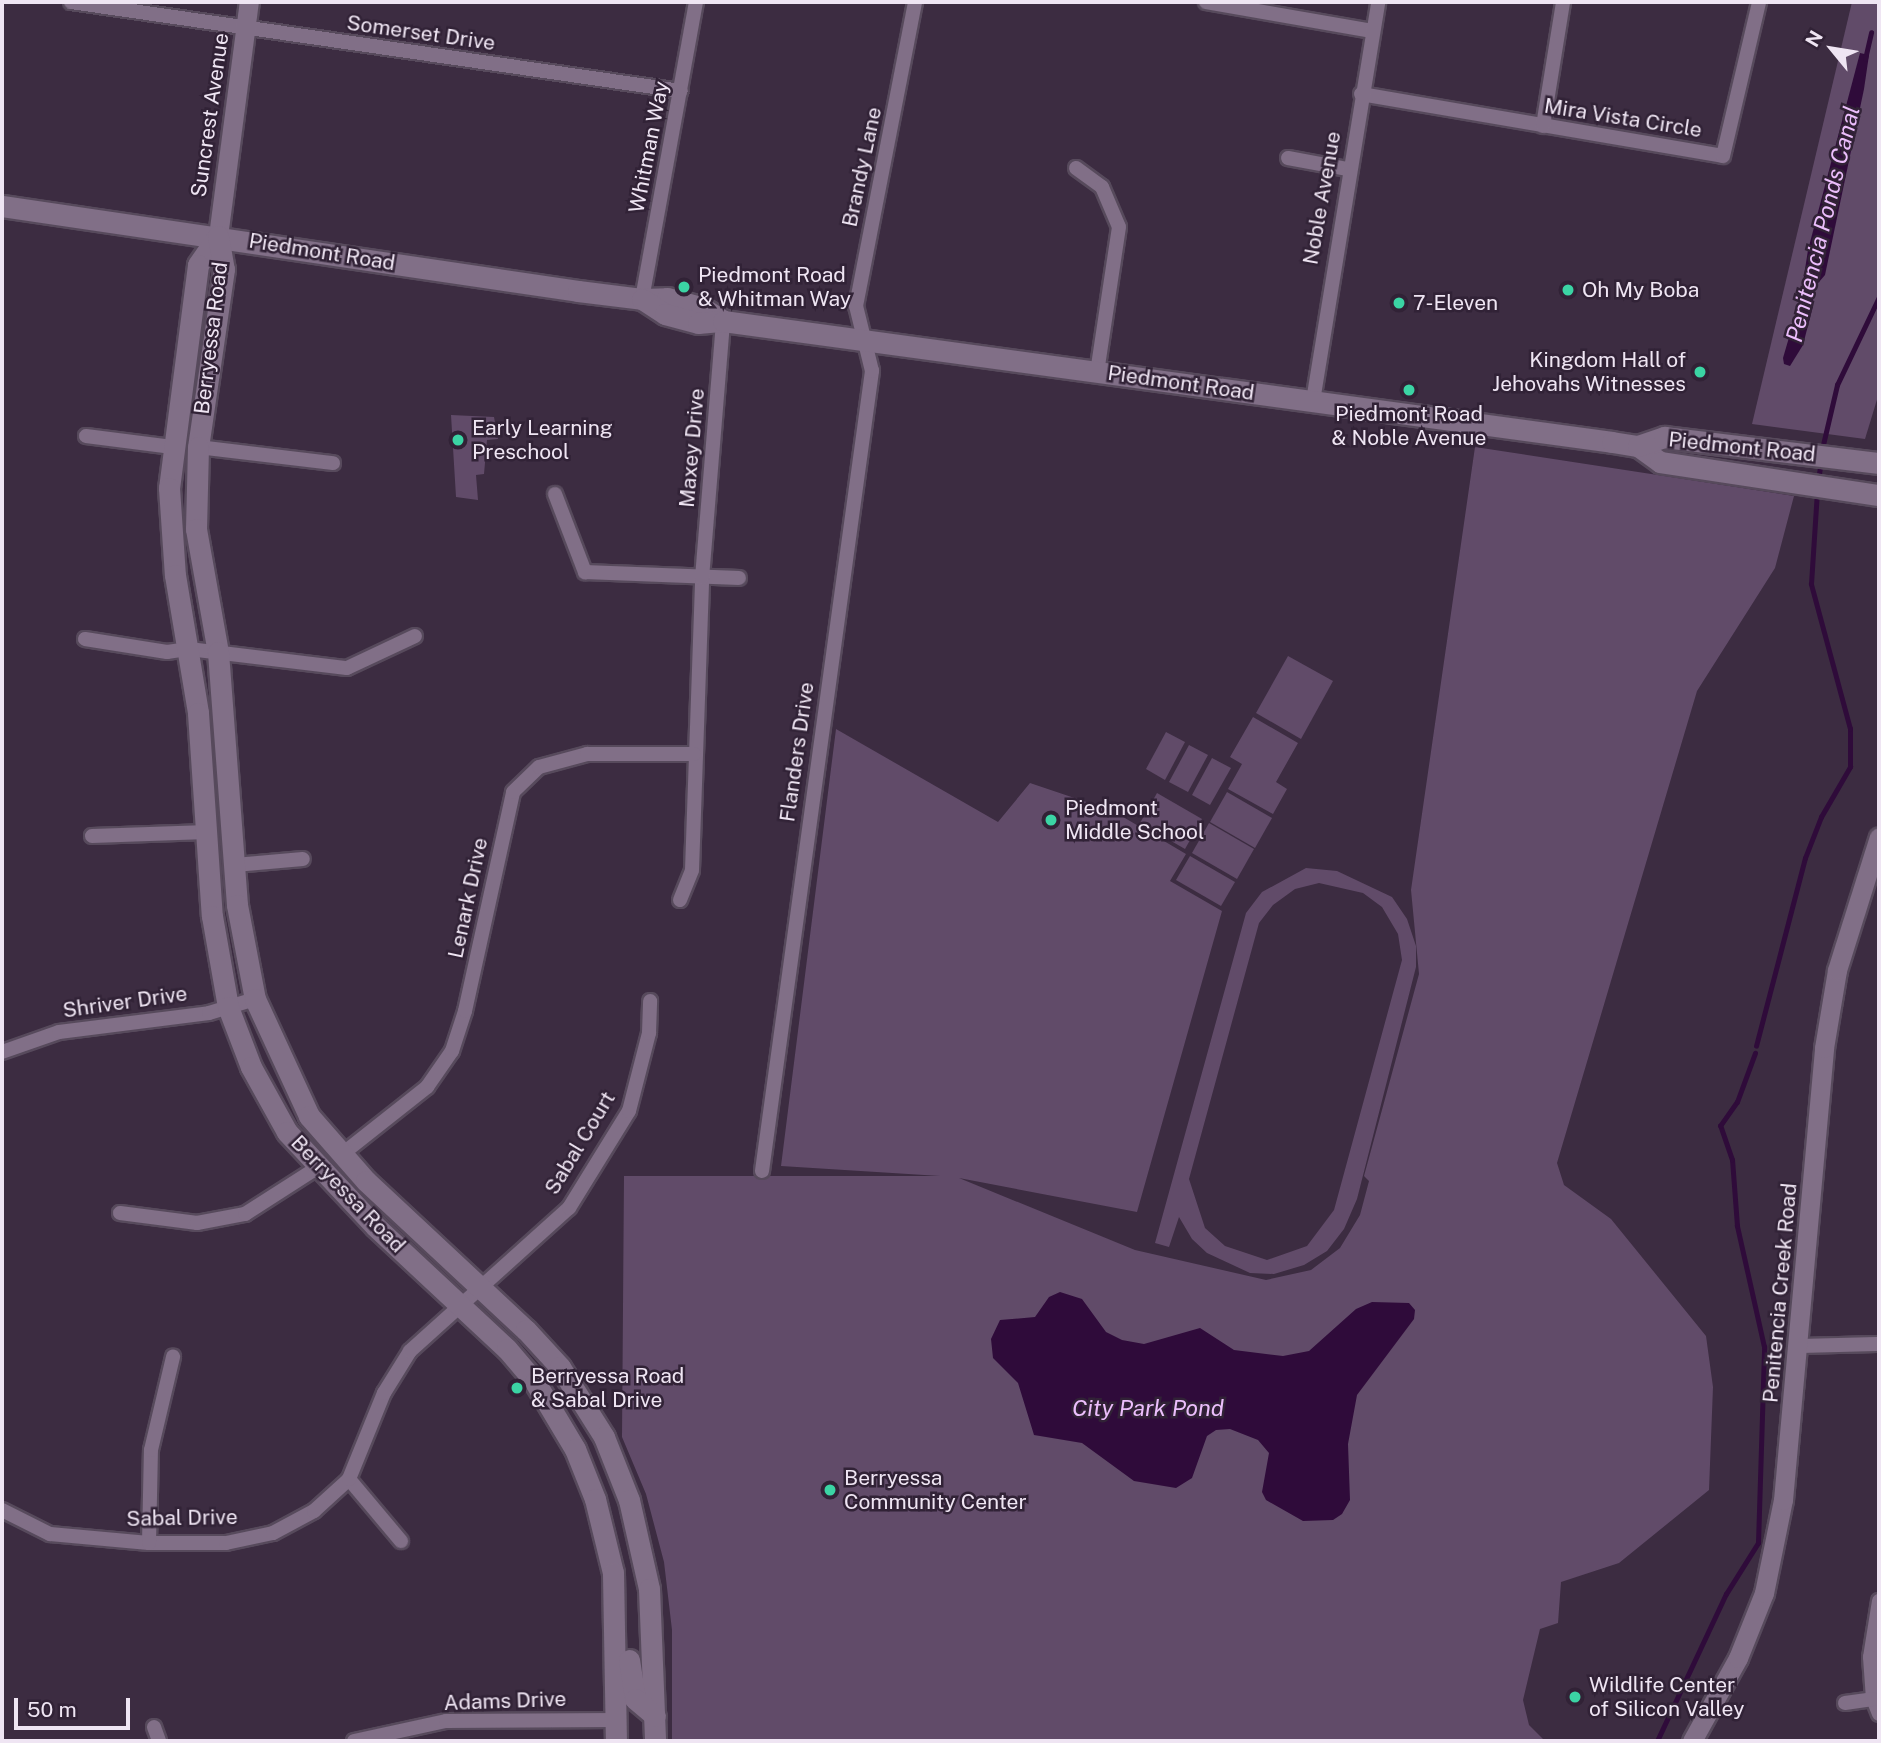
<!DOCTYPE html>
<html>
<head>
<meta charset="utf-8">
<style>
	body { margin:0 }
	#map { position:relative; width:1881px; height:1743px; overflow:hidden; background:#3c2c41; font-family:"Public Sans",sans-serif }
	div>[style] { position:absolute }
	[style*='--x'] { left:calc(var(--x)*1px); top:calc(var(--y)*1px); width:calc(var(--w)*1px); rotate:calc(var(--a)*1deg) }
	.green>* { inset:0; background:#614b69 }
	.water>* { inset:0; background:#2f0b3a }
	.stream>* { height:4.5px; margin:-2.25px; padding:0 2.25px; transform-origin:2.25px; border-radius:2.25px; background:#2f0b3a }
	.roads { filter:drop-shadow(2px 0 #574a5c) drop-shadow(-2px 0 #574a5c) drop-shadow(0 2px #574a5c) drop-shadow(0 -2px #574a5c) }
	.minor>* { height:14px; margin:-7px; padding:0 7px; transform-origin:7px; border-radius:7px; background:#816f87 }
	.tertiary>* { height:19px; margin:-9.5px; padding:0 9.5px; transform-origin:9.5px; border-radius:9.5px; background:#816f87 }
	.secondary>* { height:21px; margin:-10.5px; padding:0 10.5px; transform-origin:10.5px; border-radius:10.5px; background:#816f87 }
	.dots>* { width:19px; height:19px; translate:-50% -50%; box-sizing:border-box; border:4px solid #312236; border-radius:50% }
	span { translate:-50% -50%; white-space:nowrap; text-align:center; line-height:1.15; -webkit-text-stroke:5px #312236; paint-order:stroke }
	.street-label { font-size:21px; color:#efe5f3 }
	.poi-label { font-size:21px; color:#efe5f3 }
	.left { translate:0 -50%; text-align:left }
	.right { translate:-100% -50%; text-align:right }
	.water-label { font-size:23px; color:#ecbefc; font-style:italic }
	.frame { position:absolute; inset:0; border:4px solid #efe5f3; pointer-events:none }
	.north { position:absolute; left:1797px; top:14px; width:70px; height:70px; -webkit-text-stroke:5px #312236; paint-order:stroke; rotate:300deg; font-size:19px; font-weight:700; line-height:28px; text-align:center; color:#efe5f3 }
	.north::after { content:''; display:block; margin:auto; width:24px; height:32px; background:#efe5f3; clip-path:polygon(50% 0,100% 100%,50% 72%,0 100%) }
	.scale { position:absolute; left:14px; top:1698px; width:116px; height:32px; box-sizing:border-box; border:4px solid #efe5f3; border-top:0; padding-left:9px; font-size:21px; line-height:24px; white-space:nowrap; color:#efe5f3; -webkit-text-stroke:5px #312236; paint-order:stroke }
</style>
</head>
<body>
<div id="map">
	<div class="green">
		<div style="clip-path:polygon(1852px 2px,1879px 2px,1879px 393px,1865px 439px,1752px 424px)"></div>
		<div style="clip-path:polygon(451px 415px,494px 417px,498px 439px,487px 440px,484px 474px,476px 475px,478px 500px,456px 497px)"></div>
		<div style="clip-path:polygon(1475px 447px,1794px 496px,1775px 568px,1697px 691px,1557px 1163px,1564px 1185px,1611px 1219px,1706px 1336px,1713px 1387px,1709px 1490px,1619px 1563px,1561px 1582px,1558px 1623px,1540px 1629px,1523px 1700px,1529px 1725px,1545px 1741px,672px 1741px,672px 1630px,664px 1562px,646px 1494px,622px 1437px,624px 1176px,940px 1176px,781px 1166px,836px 729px,998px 822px,1030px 783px,1113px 811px,1186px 854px,1170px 881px,1222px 911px,1137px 1212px,959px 1178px,1135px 1250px,1266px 1280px,1311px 1270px,1340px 1248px,1360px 1215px,1369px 1181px,1364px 1176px,1419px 974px,1411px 890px)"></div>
		<div style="clip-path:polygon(1288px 656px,1333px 681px,1301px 739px,1256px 713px)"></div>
		<div style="clip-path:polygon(1253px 717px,1298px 743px,1276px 782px,1287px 789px,1273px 814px,1228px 789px,1242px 764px,1230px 757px)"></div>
		<div style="clip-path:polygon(1166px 732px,1185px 742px,1165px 780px,1146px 769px)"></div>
		<div style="clip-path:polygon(1189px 745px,1208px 755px,1188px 792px,1169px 782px)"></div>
		<div style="clip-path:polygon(1212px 758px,1231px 768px,1210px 805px,1192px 795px)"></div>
		<div style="clip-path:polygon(1227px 792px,1272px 818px,1255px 848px,1210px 822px)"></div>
		<div style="clip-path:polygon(1157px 793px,1202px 819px,1185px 849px,1140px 823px)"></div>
		<div style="clip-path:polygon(1209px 823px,1254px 849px,1237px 879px,1192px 853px)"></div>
		<div style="clip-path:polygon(1190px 856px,1235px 882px,1221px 906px,1176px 880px)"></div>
		<div style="clip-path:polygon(evenodd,1306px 868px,1337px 871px,1392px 897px,1407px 919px,1416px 946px,1416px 967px,1357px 1199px,1344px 1229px,1327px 1251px,1304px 1265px,1274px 1274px,1250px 1273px,1207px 1253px,1192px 1239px,1179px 1217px,1169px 1247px,1155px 1243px,1246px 913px,1262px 892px,1306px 868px,1319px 883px,1363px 893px,1382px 907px,1398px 934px,1402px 960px,1334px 1210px,1307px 1246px,1267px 1260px,1225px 1246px,1205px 1228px,1189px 1179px,1259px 923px,1273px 905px,1295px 889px,1319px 883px)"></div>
	</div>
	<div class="water">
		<div style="clip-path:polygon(1860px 53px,1869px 55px,1864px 89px,1825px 275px,1813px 289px,1803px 282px,1808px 250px)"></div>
		<div style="clip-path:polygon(1802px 293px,1813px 296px,1813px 306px,1803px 345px,1790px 366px,1784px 364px,1783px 358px)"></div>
		<div style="clip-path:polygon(1060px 1292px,1082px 1299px,1106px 1332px,1122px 1340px,1144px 1344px,1200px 1328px,1234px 1350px,1283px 1356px,1309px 1351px,1356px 1309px,1372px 1302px,1409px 1303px,1415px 1310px,1414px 1319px,1357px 1395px,1348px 1444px,1350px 1500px,1342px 1514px,1333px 1520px,1303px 1521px,1266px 1500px,1262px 1492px,1269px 1453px,1258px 1440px,1230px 1429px,1216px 1430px,1207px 1436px,1192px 1478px,1176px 1488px,1134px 1481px,1082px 1443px,1034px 1435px,1018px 1383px,993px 1358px,991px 1339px,1000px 1320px,1035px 1317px,1049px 1297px)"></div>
	</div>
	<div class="stream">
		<div style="--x:1865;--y:59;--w:27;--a:-77"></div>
		<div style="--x:1822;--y:449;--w:66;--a:-76.8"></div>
		<div style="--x:1837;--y:385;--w:98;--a:-64.5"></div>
		<div style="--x:1818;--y:480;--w:19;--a:-81"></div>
		<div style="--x:1756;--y:1046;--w:194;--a:-75.4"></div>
		<div style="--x:1805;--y:858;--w:44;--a:-68.7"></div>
		<div style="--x:1821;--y:817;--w:58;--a:-59.9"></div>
		<div style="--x:1850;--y:767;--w:38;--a:-90"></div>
		<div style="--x:1850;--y:729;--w:150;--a:-105.1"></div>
		<div style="--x:1811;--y:584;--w:92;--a:-86.3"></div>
		<div style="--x:1657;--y:1741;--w:162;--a:-64.9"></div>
		<div style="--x:1726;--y:1594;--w:60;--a:-57.9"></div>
		<div style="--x:1758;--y:1543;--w:196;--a:-88.2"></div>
		<div style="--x:1764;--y:1347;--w:124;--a:-102.6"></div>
		<div style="--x:1737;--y:1226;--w:66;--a:-94.3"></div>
		<div style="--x:1732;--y:1160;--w:36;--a:-109"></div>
		<div style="--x:1720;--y:1126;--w:29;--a:-55"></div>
		<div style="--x:1737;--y:1102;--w:52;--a:-69.8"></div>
	</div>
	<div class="roads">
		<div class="minor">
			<div style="--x:71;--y:2;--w:616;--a:8.3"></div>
			<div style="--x:1206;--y:2;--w:169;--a:9.9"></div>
			<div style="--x:1361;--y:94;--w:367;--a:9.7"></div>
			<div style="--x:1723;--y:156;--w:158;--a:-76.8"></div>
			<div style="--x:1543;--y:126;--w:126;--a:-80.8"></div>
			<div style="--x:1288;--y:158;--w:61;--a:10.4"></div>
			<div style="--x:1076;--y:168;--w:32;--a:36"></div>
			<div style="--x:1102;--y:187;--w:43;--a:67"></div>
			<div style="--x:1119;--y:227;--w:147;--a:98.6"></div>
			<div style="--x:642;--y:299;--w:302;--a:-79.7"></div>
			<div style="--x:1313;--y:401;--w:404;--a:-80.7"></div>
			<div style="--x:86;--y:436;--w:87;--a:7.3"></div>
			<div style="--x:198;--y:447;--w:136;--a:6.8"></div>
			<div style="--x:555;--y:494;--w:84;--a:69"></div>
			<div style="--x:585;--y:572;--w:154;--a:2.2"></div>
			<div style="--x:85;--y:639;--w:83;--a:9"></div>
			<div style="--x:167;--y:652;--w:22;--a:-8"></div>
			<div style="--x:189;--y:649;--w:159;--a:6.9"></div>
			<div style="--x:347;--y:668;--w:75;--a:-25.2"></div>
			<div style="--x:92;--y:836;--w:115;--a:-2"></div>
			<div style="--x:235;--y:865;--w:68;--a:-5"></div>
			<div style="--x:680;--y:900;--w:32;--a:-68"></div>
			<div style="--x:692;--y:870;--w:292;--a:-88"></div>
			<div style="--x:702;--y:578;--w:258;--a:-85.3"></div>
			<div style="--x:2;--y:1052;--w:60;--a:-19.3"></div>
			<div style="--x:59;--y:1032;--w:151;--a:-7.2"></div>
			<div style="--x:209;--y:1013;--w:48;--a:-16.9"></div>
			<div style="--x:341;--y:1155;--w:110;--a:-38.3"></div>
			<div style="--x:427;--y:1087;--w:44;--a:-55.2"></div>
			<div style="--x:452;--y:1051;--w:42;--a:-72"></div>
			<div style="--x:465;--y:1011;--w:224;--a:-77.6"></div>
			<div style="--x:513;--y:792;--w:36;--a:-44"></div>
			<div style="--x:539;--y:767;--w:50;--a:-15.2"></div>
			<div style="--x:587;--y:754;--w:107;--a:0"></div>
			<div style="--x:762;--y:1171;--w:808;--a:-82.17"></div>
			<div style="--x:872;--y:371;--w:67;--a:-103.8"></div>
			<div style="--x:856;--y:306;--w:310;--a:-79"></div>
			<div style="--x:120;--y:1213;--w:78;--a:7.4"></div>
			<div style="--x:197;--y:1223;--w:49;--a:-10.6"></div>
			<div style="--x:245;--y:1214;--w:85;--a:-32.6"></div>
			<div style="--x:1798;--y:1346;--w:81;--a:-1.4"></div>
			<div style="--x:349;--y:1479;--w:81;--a:50"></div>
			<div style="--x:2;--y:1510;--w:54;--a:26.6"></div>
			<div style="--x:50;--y:1534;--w:99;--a:5.2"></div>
			<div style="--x:149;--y:1543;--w:77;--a:0"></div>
			<div style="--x:226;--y:1543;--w:48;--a:-12"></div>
			<div style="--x:273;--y:1533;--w:47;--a:-28.2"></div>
			<div style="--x:314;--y:1511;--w:47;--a:-42.4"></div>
			<div style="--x:349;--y:1479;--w:93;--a:-67.9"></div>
			<div style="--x:384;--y:1393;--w:49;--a:-58.2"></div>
			<div style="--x:410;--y:1351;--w:214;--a:-42"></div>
			<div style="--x:569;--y:1208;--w:114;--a:-58.3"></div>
			<div style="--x:629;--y:1111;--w:81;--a:-75.6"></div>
			<div style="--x:649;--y:1033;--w:32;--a:-88"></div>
			<div style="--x:149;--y:1543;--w:93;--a:-88.8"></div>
			<div style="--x:151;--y:1450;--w:96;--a:-76.7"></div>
			<div style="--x:1879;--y:1601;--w:57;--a:99.1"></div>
			<div style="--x:1870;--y:1657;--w:42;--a:85.9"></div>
			<div style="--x:1873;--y:1699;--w:16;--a:68"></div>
			<div style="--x:1845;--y:1703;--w:28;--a:-8"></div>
			<div style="--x:154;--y:1727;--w:15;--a:70"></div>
			<div style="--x:354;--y:1741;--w:94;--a:-12.3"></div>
			<div style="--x:446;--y:1721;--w:170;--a:-0.3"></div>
		</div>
		<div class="tertiary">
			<div style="--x:218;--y:236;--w:236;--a:-82.5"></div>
			<div style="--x:1692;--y:1741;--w:95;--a:-61"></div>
			<div style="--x:1738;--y:1658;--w:70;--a:-68.2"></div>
			<div style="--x:1764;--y:1593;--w:95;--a:-78.5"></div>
			<div style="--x:1783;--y:1500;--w:454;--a:-84.8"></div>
			<div style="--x:1824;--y:1048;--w:79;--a:-80.5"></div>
			<div style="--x:1837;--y:970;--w:139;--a:-72.5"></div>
		</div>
		<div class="secondary">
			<div style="--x:2;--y:206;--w:582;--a:8.39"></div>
			<div style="--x:578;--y:291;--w:64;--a:7.1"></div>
			<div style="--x:642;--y:299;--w:25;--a:-2"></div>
			<div style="--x:667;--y:298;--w:35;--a:15"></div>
			<div style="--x:701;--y:307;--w:26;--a:32"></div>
			<div style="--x:218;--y:236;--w:35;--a:125"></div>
			<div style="--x:198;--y:265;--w:225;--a:97.4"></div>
			<div style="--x:169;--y:488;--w:87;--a:86.1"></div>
			<div style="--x:175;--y:575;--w:140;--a:80.5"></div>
			<div style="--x:198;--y:713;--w:203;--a:86.1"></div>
			<div style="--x:212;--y:916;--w:92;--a:80"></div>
			<div style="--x:228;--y:1007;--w:64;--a:69"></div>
			<div style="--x:251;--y:1067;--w:74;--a:61"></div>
			<div style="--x:287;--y:1132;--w:129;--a:46.9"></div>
			<div style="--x:375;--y:1226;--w:180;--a:43"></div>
			<div style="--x:507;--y:1349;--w:43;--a:49.7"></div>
			<div style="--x:535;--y:1382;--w:78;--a:59.2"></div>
			<div style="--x:575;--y:1449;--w:54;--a:68.2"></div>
			<div style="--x:595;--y:1499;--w:76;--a:76.3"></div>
			<div style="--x:613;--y:1573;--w:168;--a:89"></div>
			<div style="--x:218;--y:236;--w:34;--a:80"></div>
			<div style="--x:224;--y:269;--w:180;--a:98.3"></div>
			<div style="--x:198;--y:447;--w:82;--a:91.4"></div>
			<div style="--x:196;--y:529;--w:125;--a:79.9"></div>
			<div style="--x:218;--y:652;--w:254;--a:85.7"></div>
			<div style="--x:237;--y:905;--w:96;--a:79.2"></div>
			<div style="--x:255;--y:999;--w:129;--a:65.2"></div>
			<div style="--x:309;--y:1116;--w:86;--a:48.8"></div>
			<div style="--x:366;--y:1181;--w:219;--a:43"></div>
			<div style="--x:526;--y:1330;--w:50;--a:47.4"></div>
			<div style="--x:560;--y:1367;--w:83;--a:57.8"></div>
			<div style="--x:604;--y:1437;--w:68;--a:68.4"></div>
			<div style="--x:629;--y:1500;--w:91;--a:77.3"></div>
			<div style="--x:649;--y:1589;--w:152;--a:87.7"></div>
			<div style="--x:642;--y:299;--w:27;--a:33"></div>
			<div style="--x:665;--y:314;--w:34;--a:15"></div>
			<div style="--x:698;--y:323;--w:25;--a:-5"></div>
			<div style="--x:723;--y:321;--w:897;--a:7.75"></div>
			<div style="--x:1612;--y:442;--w:26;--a:9"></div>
			<div style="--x:1638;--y:446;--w:27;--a:36"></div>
			<div style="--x:1660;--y:462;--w:221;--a:8.6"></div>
			<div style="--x:1638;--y:446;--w:28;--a:-19"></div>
			<div style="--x:1664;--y:437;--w:217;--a:6.9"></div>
			<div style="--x:629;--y:1660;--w:39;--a:81"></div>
			<div style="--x:635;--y:1699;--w:26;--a:40"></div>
		</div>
	</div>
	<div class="dots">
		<div style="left:684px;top:287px;background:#3bd4a4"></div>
		<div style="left:1568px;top:290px;background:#3bd4a4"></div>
		<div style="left:1399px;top:303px;background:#3bd4a4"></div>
		<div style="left:1700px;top:372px;background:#3bd4a4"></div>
		<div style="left:1409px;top:390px;background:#3bd4a4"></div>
		<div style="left:458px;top:440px;background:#3bd4a4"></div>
		<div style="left:1051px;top:820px;background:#3bd4a4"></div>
		<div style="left:517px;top:1388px;background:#3bd4a4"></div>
		<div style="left:830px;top:1490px;background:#3bd4a4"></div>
		<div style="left:1575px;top:1697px;background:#3bd4a4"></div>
	</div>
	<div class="street-label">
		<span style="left:421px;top:33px;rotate:8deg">Somerset Drive</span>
		<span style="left:210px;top:115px;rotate:-82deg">Suncrest Avenue</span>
		<span style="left:1623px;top:118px;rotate:9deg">Mira Vista Circle</span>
		<span style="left:649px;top:147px;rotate:-79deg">Whitman Way</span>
		<span style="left:862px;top:167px;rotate:-78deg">Brandy Lane</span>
		<span style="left:1322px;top:198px;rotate:-80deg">Noble Avenue</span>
		<span style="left:322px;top:252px;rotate:9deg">Piedmont Road</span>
		<span style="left:211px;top:338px;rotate:-83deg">Berryessa Road</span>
		<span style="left:1181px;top:383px;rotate:8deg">Piedmont Road</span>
		<span style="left:1742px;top:447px;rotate:6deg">Piedmont Road</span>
		<span style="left:692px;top:448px;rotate:-85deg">Maxey Drive</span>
		<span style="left:797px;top:752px;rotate:-82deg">Flanders Drive</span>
		<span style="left:468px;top:898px;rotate:-78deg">Lenark Drive</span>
		<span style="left:125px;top:1002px;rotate:-8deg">Shriver Drive</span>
		<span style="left:580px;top:1143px;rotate:-59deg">Sabal Court</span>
		<span style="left:348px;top:1194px;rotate:46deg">Berryessa Road</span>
		<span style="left:1780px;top:1293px;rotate:-85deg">Penitencia Creek Road</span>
		<span style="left:182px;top:1518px;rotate:-1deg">Sabal Drive</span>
		<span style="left:505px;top:1701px;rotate:-2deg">Adams Drive</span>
	</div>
	<div class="poi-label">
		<span class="left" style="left:698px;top:287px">Piedmont Road<br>&amp; Whitman Way</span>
		<span class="left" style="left:1582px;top:290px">Oh My Boba</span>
		<span class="left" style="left:1413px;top:303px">7-Eleven</span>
		<span class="right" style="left:1686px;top:372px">Kingdom Hall of<br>Jehovahs Witnesses</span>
		<span style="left:1409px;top:426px">Piedmont Road<br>&amp; Noble Avenue</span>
		<span class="left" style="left:472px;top:440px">Early Learning<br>Preschool</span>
		<span class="left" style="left:1065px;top:820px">Piedmont<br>Middle School</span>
		<span class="left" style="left:531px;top:1388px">Berryessa Road<br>&amp; Sabal Drive</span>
		<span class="left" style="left:844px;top:1490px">Berryessa<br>Community Center</span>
		<span class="left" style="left:1589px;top:1697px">Wildlife Center<br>of Silicon Valley</span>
	</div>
	<div class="water-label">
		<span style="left:1823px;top:224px;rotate:-76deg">Penitencia Ponds Canal</span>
		<span style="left:1148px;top:1408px">City Park Pond</span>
	</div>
	<div class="frame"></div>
	<div class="north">N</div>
	<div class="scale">50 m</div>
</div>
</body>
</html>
